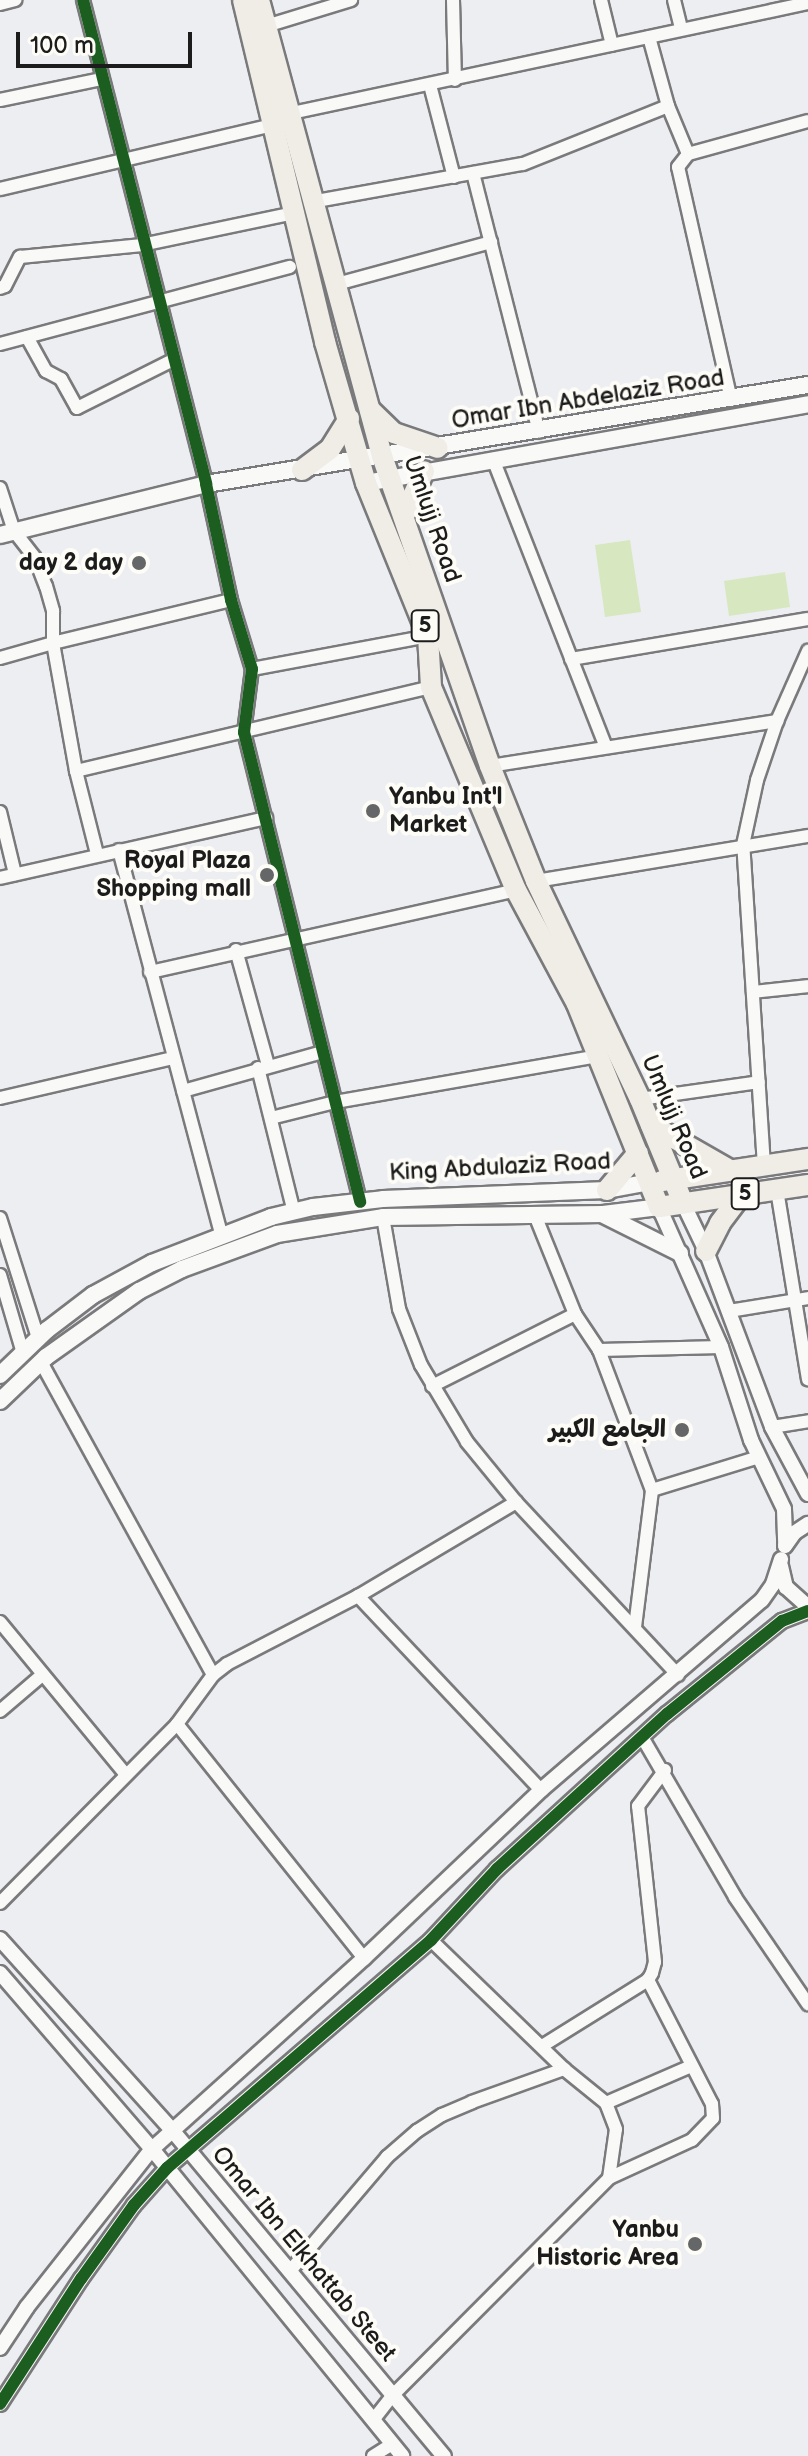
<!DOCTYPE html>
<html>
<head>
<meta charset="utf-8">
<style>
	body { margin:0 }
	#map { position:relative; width:808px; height:2456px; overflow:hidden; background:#edeef2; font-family:"Balsamiq Sans","Playpen Sans Arabic",sans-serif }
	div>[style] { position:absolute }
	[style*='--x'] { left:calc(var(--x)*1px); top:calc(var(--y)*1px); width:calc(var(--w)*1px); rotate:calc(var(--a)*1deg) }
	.green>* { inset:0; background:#d7e7c0 }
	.roads { filter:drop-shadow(2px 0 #7a7a7c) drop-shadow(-2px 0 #7a7a7c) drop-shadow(0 2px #7a7a7c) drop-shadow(0 -2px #7a7a7c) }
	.minor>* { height:12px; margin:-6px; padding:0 6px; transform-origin:6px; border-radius:6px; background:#f9f9f8 }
	.tertiary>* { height:14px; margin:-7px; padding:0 7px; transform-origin:7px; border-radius:7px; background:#f9f9f8 }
	.secondary>* { height:16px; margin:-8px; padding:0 8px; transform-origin:8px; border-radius:8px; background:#f9f9f8 }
	.trunk>* { height:20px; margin:-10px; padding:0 10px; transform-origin:10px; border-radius:10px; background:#f0ece6 }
	.cycleway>* { height:12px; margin:-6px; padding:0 6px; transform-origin:6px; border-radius:6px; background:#1b5e20 }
	.dots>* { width:22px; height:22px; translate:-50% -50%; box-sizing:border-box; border:4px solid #fdfcf7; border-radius:50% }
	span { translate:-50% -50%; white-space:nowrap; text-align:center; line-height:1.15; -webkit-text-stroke:8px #fdfcf7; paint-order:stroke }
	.shield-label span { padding:2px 6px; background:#fdfcf7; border:2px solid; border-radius:6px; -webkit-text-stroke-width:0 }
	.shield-label { font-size:22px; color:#1c1c1c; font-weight:700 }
	.street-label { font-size:24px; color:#1c1c1c }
	.poi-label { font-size:24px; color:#1c1c1c; font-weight:700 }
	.right { translate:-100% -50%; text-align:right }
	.left { translate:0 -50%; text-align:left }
	.scale { position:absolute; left:16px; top:32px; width:176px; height:36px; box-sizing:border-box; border:4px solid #1c1c1c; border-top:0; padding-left:10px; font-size:24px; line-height:28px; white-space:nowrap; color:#1c1c1c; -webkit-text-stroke:6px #fdfcf7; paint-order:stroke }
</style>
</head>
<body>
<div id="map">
	<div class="green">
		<div style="clip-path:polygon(630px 540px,641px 612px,605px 617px,595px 545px)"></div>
		<div style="clip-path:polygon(785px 572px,790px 607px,729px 616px,724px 581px)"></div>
	</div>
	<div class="roads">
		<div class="minor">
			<div style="--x:83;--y:0;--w:499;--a:75.7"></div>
			<div style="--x:206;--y:484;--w:119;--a:77.8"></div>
			<div style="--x:231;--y:600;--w:72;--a:73.1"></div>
			<div style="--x:252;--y:669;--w:64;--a:97.2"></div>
			<div style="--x:244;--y:732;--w:484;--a:76.1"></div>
			<div style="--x:453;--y:0;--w:80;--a:88.6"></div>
			<div style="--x:601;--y:0;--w:46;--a:76.3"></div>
			<div style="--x:674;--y:0;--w:30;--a:76"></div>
			<div style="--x:0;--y:4;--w:16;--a:-15"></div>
			<div style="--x:266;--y:26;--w:89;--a:-17"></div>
			<div style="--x:649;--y:37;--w:72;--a:74.6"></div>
			<div style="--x:668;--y:106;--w:52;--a:67.4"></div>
			<div style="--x:430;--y:85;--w:95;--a:75.4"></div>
			<div style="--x:0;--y:100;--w:103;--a:-11.7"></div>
			<div style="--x:287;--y:114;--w:533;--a:-12.03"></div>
			<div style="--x:473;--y:173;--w:267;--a:75.7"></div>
			<div style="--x:0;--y:189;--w:280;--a:-13.2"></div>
			<div style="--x:311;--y:202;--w:215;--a:-10.2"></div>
			<div style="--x:523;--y:164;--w:156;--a:-21.8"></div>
			<div style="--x:333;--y:285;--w:164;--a:-15.2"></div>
			<div style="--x:0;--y:288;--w:5;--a:-22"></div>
			<div style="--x:5;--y:286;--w:33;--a:-63"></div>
			<div style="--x:20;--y:257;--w:123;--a:-5.6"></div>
			<div style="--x:142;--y:245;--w:155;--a:-11.9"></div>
			<div style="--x:27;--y:337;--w:39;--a:61"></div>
			<div style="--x:46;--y:371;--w:17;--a:28"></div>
			<div style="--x:61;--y:379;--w:33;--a:61"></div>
			<div style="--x:77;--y:408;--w:107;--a:-26.6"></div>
			<div style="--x:0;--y:344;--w:300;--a:-14.9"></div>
			<div style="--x:731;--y:400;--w:239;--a:-102.8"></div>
			<div style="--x:678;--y:167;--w:16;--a:-52"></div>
			<div style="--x:688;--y:154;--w:124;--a:-15.4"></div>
			<div style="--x:493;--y:459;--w:309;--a:68.6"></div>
			<div style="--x:0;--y:488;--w:45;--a:72"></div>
			<div style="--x:14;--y:531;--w:34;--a:52"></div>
			<div style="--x:35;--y:558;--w:30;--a:69"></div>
			<div style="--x:46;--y:586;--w:26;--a:74"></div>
			<div style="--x:53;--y:611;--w:32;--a:90"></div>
			<div style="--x:53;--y:643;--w:55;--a:164.2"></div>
			<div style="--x:571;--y:659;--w:240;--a:-9.6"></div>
			<div style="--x:252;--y:669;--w:179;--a:-10.6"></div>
			<div style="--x:490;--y:766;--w:291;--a:-8.9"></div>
			<div style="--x:76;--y:771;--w:365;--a:-13.3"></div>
			<div style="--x:0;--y:812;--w:64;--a:76.4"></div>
			<div style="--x:119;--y:850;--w:397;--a:75.1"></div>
			<div style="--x:97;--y:854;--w:86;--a:-104.2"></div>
			<div style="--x:76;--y:771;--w:130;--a:-100.2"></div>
			<div style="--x:53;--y:643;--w:183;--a:-13.6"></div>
			<div style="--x:0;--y:878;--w:273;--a:-12.7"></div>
			<div style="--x:536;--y:881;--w:276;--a:-9.4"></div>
			<div style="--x:236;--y:950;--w:119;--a:74.5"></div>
			<div style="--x:150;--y:972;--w:375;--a:-12.6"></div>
			<div style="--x:753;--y:992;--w:55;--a:-6.2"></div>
			<div style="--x:258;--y:1068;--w:148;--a:76"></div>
			<div style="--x:183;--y:1091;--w:145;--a:-15.6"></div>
			<div style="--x:0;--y:1098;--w:178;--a:-13"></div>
			<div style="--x:640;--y:1099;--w:120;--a:-8.1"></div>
			<div style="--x:271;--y:1118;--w:66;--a:-14"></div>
			<div style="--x:335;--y:1102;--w:268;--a:-9.9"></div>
			<div style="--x:764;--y:1166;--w:322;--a:-93.7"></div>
			<div style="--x:743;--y:845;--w:66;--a:-77.8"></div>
			<div style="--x:757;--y:780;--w:62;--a:-71.3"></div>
			<div style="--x:777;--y:721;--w:77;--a:-66.1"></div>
			<div style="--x:777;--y:1190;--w:192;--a:80.7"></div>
			<div style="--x:535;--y:1215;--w:107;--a:68"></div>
			<div style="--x:383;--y:1217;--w:93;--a:80.1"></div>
			<div style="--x:399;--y:1309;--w:60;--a:68.6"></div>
			<div style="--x:421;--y:1365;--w:90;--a:59.1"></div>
			<div style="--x:467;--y:1442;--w:77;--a:50.8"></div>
			<div style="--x:516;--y:1502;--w:237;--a:46.9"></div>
			<div style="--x:0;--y:1218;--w:126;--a:72.4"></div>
			<div style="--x:0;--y:1275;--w:81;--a:73.6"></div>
			<div style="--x:729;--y:1311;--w:80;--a:-9.3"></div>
			<div style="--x:599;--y:1350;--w:150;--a:69.3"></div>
			<div style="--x:41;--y:1362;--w:357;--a:61.2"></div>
			<div style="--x:432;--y:1386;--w:160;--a:-26.7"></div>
			<div style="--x:575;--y:1314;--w:43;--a:56.3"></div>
			<div style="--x:599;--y:1350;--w:122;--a:-1.4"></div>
			<div style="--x:772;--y:1427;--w:36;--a:-9"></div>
			<div style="--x:358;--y:1596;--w:267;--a:46.7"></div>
			<div style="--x:0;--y:1622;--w:198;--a:50.5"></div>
			<div style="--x:635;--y:1627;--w:138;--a:-82.9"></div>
			<div style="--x:652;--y:1490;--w:112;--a:-17.1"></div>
			<div style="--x:0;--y:1711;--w:54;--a:-40.5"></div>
			<div style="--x:177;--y:1724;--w:300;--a:51.4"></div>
			<div style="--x:642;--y:1737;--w:185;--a:59.8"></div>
			<div style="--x:735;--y:1897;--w:130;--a:55.7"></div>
			<div style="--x:0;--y:1903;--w:252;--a:-45.3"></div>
			<div style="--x:177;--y:1724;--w:61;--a:-53.7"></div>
			<div style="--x:213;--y:1675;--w:18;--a:-38"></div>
			<div style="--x:227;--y:1664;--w:148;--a:-27.4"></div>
			<div style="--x:358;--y:1596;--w:184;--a:-30.7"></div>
			<div style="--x:542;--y:2046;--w:125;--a:-31.9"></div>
			<div style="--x:648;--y:1980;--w:8;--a:-60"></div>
			<div style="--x:652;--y:1973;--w:11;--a:-75"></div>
			<div style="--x:655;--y:1962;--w:157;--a:-96.2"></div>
			<div style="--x:638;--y:1806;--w:45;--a:-53.1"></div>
			<div style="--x:606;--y:2103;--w:93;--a:-23.5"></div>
			<div style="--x:609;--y:2178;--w:91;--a:-24.6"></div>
			<div style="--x:692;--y:2140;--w:30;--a:-46"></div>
			<div style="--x:713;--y:2118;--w:14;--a:-94"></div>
			<div style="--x:712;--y:2104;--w:140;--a:-117.3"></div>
			<div style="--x:290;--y:2271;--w:150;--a:-49.6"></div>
			<div style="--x:387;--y:2157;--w:40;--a:-41"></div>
			<div style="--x:417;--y:2131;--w:30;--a:-33"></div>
			<div style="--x:442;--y:2115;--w:33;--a:-23"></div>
			<div style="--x:472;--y:2102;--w:98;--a:-19.7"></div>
			<div style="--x:374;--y:2419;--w:31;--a:-52"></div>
			<div style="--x:393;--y:2395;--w:306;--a:-45.1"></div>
			<div style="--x:609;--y:2178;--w:49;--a:-81.9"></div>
			<div style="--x:616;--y:2129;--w:28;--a:-111"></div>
			<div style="--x:606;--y:2103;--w:54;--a:-141"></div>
			<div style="--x:564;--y:2069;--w:185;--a:-135.9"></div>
			<div style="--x:373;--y:2456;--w:22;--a:-32"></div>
		</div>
		<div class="tertiary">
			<div style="--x:683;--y:1203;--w:53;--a:64.4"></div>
			<div style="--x:706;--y:1251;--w:188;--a:69.4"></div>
			<div style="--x:772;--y:1427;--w:76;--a:61.8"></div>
			<div style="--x:659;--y:1207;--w:153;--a:66.1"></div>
			<div style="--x:721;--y:1347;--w:98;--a:72.1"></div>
			<div style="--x:751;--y:1440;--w:76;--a:64.4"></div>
			<div style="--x:784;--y:1509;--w:36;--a:88"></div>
			<div style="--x:785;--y:1546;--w:16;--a:-55"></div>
			<div style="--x:794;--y:1533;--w:17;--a:-33"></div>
			<div style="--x:781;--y:1566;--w:22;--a:77"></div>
			<div style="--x:786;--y:1587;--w:30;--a:42"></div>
			<div style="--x:0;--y:1939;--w:257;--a:48"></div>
			<div style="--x:172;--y:2130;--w:425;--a:50.2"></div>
			<div style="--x:0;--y:1973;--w:233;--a:49.2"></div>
			<div style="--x:152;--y:2149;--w:396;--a:50.8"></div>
			<div style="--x:0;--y:2348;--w:49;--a:-56.6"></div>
			<div style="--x:27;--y:2307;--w:201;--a:-51.7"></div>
			<div style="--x:152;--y:2149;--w:285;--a:-42"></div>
			<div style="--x:364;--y:1958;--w:244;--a:-43.5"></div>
			<div style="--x:541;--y:1790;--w:291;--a:-40.7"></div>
			<div style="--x:762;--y:1600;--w:19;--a:-55"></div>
			<div style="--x:773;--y:1584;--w:26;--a:-72"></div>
			<div style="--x:0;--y:2404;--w:149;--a:-57.1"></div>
			<div style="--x:81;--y:2279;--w:91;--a:-54.4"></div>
			<div style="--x:134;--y:2205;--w:50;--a:-48.3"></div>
			<div style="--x:167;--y:2168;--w:349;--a:-40.8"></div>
			<div style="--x:431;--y:1940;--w:97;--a:-47.1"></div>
			<div style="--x:497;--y:1869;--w:230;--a:-42.4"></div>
			<div style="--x:667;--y:1714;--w:148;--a:-39"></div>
			<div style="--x:782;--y:1621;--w:28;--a:-21"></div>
		</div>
		<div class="secondary">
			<div style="--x:366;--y:483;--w:449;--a:-10.1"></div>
			<div style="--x:0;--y:535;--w:212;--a:-13.9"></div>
			<div style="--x:206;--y:484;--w:610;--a:-9.34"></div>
			<div style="--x:604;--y:1215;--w:85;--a:26.6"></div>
			<div style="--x:0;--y:1375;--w:65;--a:-43.8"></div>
			<div style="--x:47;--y:1330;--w:58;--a:-37.3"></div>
			<div style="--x:93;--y:1295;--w:67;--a:-28.5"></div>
			<div style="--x:152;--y:1263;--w:128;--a:-21.1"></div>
			<div style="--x:271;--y:1217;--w:43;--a:-13.4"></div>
			<div style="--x:313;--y:1207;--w:70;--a:-6.5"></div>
			<div style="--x:383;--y:1199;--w:224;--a:-2.3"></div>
			<div style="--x:607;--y:1190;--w:44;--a:-10.5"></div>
			<div style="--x:0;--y:1401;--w:64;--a:-43.7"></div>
			<div style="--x:46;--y:1357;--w:114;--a:-35.4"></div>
			<div style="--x:139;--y:1291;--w:48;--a:-27.1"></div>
			<div style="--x:182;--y:1269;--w:101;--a:-20.2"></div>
			<div style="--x:277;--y:1234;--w:107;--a:-9.1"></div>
			<div style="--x:383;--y:1217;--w:220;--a:-0.8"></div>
			<div style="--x:603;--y:1214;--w:56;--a:-7.1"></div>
		</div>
		<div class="trunk">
			<div style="--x:243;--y:0;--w:352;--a:76.5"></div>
			<div style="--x:325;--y:342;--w:147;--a:73.8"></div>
			<div style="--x:366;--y:483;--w:165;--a:67.9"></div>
			<div style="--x:428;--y:636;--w:51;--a:86.6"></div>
			<div style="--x:431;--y:687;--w:220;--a:67.3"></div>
			<div style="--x:516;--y:890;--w:129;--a:61.8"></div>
			<div style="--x:577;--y:1004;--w:219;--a:68"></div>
			<div style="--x:659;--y:1207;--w:151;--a:-8.4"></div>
			<div style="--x:259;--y:0;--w:472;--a:74.9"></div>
			<div style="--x:382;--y:456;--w:328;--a:70.8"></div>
			<div style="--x:490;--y:766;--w:124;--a:68.2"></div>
			<div style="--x:536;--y:881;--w:242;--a:64.5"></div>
			<div style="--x:640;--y:1099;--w:113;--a:67.5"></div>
			<div style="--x:370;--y:410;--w:33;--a:44"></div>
			<div style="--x:394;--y:433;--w:46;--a:18.8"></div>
			<div style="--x:302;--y:470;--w:35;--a:-37"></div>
			<div style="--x:330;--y:449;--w:36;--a:-58"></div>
			<div style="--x:404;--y:516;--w:49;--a:-66"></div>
			<div style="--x:651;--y:1125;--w:91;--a:29.7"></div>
			<div style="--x:662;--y:1181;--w:148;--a:-8.6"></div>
			<div style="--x:607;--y:1190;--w:48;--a:-50"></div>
			<div style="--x:706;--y:1251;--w:31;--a:-63"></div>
			<div style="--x:720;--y:1223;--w:36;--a:-53"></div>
		</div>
	</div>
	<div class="cycleway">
		<div style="--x:83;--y:0;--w:499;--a:75.7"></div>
		<div style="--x:206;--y:484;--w:119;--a:77.8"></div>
		<div style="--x:231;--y:600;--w:72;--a:73.1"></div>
		<div style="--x:252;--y:669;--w:64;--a:97.2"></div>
		<div style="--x:244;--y:732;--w:484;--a:76.1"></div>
		<div style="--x:0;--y:2404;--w:149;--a:-57.1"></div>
		<div style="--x:81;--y:2279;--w:91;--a:-54.4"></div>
		<div style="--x:134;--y:2205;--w:50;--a:-48.3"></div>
		<div style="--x:167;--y:2168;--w:349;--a:-40.8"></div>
		<div style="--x:431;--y:1940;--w:97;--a:-47.1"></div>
		<div style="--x:497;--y:1869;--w:230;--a:-42.4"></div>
		<div style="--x:667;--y:1714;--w:148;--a:-39"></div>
		<div style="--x:782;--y:1621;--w:28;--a:-21"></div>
	</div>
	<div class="dots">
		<div style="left:139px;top:563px;background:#656667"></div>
		<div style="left:373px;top:811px;background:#656667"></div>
		<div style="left:267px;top:875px;background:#656667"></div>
		<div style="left:682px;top:1430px;background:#656667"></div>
		<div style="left:695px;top:2244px;background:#656667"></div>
	</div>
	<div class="shield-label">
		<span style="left:425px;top:626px">5</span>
		<span style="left:745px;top:1194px">5</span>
	</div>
	<div class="street-label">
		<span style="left:588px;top:399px;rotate:-9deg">Omar Ibn Abdelaziz Road</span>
		<span style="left:432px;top:519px;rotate:71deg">Umlujj Road</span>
		<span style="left:674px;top:1117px;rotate:67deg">Umlujj Road</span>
		<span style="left:500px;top:1167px;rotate:-3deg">King Abdulaziz Road</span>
		<span style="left:304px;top:2254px;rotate:50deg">Omar Ibn Elkhattab Steet</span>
	</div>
	<div class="poi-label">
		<span class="right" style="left:123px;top:563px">day 2 day</span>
		<span class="left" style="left:389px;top:811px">Yanbu Int'l<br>Market</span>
		<span class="right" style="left:251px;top:875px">Royal Plaza<br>Shopping mall</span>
		<span class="right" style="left:666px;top:1430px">الجامع الكبير</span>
		<span class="right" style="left:679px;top:2244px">Yanbu<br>Historic Area</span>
	</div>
	<div class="scale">100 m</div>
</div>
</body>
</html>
